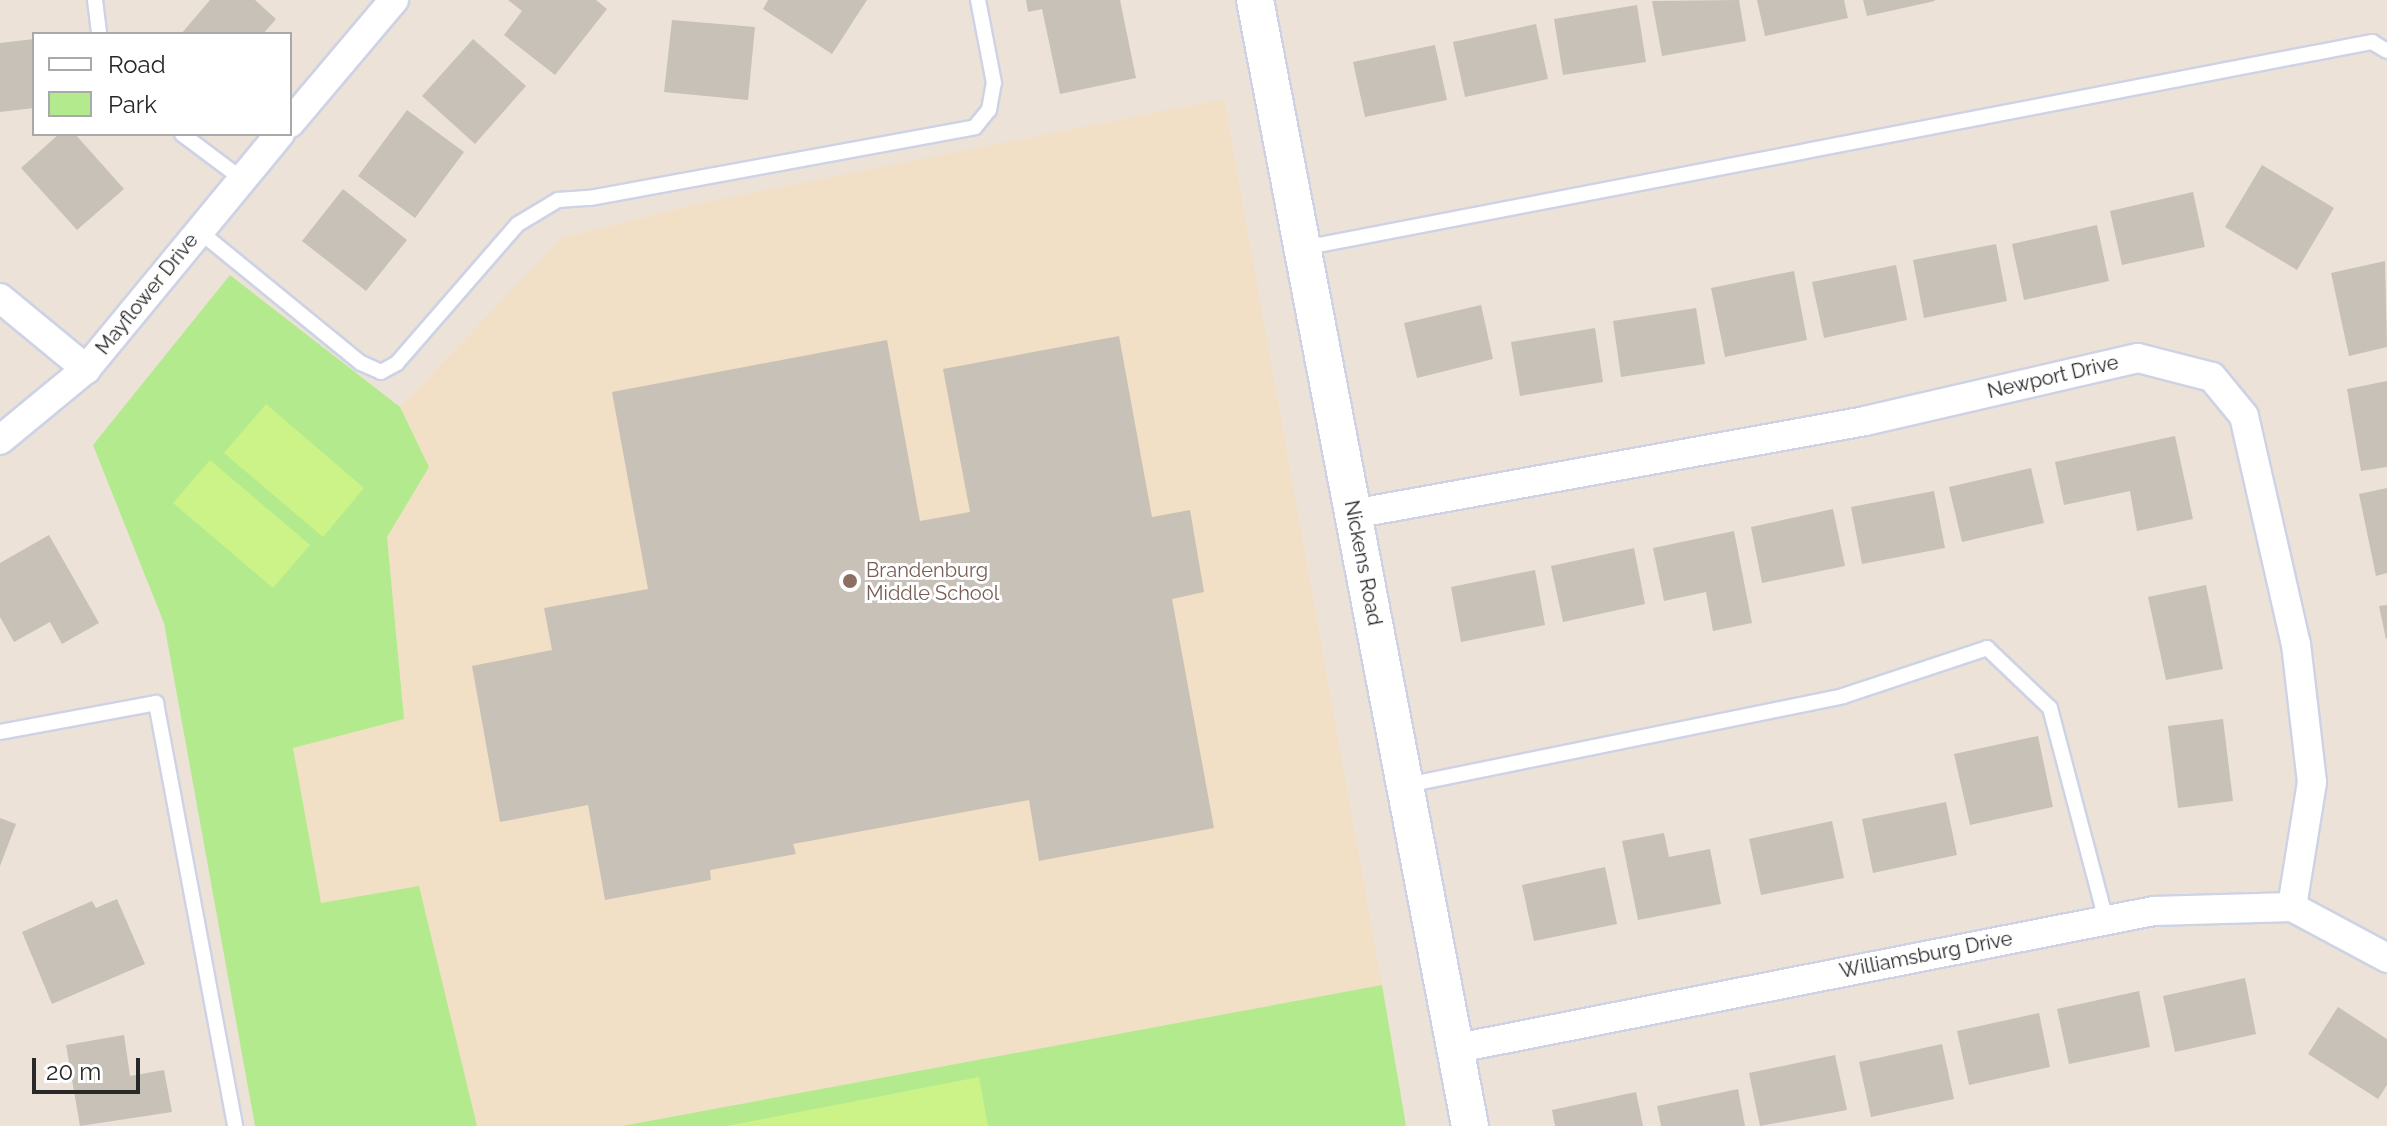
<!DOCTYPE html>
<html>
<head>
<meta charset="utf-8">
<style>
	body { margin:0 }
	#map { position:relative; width:2387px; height:1126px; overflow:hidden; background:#ede2d8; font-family:Raleway,sans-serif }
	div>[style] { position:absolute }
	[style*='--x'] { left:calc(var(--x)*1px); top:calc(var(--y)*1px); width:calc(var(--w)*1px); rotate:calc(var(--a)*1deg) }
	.education>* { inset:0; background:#f1e0c5 }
	.green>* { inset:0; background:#b3ea8d }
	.pitch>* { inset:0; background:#ccf388 }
	.building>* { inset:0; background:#c7c1b7 }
	.roads { filter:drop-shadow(2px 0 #cdd3e4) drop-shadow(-2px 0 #cdd3e4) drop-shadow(0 2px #cdd3e4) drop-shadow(0 -2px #cdd3e4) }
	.service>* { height:14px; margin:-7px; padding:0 7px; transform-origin:7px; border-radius:7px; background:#fff }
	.minor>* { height:28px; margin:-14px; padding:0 14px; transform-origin:14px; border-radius:14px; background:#fff }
	.tertiary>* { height:36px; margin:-18px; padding:0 18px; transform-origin:18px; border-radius:18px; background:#fff }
	.dots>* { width:22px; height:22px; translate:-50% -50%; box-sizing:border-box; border:4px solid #fff; border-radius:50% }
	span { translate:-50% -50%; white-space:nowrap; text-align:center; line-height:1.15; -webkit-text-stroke:6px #fff; paint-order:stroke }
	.street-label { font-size:20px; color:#282828 }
	.education-label { font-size:20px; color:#785e54 }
	.left { translate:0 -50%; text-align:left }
	.legend { position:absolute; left:32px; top:32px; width:260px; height:104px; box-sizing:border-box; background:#fff; border:2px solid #a9a9a9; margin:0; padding:10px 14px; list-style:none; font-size:24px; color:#282828 }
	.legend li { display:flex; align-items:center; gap:16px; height:40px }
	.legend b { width:40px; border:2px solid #a9a9a9 }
	.scale { position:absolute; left:32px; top:1058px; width:108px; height:36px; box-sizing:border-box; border:4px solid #282828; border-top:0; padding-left:10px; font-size:24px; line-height:28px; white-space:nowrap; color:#282828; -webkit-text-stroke:6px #fff; paint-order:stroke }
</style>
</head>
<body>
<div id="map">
	<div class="education">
		<div style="clip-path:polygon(1224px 99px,1382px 985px,622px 1126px,477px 1126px,419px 887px,321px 903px,293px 748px,404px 719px,387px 536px,429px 467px,400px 407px,562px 238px,692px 205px)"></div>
	</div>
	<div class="green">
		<div style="clip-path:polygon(230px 275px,400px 407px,429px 467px,387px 537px,404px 719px,293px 748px,321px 903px,419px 886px,477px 1126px,255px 1126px,164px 623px,93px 445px)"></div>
		<div style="clip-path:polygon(1382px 985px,1406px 1126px,622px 1126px)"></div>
	</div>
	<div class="pitch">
		<div style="clip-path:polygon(266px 404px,364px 488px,323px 537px,224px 453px)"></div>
		<div style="clip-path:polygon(210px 460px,310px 545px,273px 588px,173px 503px)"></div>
		<div style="clip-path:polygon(979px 1077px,988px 1126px,727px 1126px)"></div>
	</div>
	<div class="building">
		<div style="clip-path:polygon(210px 0,255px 0,276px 19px,263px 34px,181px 34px)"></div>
		<div style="clip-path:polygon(508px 0,596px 0,607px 9px,555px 75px,504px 35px,522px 11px)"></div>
		<div style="clip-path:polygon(768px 0,867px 0,832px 54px,763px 9px)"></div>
		<div style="clip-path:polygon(1026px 0,1120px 0,1136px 78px,1060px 94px,1042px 9px,1028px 12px)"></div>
		<div style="clip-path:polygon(1739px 0,1746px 41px,1662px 56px,1652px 1px)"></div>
		<div style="clip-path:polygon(1757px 0,1844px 0,1848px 18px,1765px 36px)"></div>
		<div style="clip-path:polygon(1863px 0,1934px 0,1935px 1px,1867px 16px)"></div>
		<div style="clip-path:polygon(1637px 5px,1646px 62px,1563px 75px,1554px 19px)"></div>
		<div style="clip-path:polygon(672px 20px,755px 27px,748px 100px,664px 92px)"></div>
		<div style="clip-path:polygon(1536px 24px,1548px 79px,1465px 97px,1453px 42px)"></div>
		<div style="clip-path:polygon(34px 39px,34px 108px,0 112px,0 43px)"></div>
		<div style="clip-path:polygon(473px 39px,526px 86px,475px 144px,422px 96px)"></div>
		<div style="clip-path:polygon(1435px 45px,1447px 100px,1365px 117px,1353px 62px)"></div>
		<div style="clip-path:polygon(407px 110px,464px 152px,415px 218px,358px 176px)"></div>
		<div style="clip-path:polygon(59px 134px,75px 134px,124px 189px,77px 230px,21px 168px)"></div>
		<div style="clip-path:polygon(2262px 165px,2334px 208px,2297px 270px,2225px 227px)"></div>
		<div style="clip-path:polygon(343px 189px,407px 240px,366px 291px,302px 241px)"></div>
		<div style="clip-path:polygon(2193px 192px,2205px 247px,2122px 265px,2110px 211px)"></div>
		<div style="clip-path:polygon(2097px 225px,2109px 281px,2024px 300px,2012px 244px)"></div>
		<div style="clip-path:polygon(1996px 244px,2007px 301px,1924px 318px,1913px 260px)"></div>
		<div style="clip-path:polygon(2385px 261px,2387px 347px,2349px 356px,2331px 273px)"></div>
		<div style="clip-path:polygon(1896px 265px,1907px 320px,1824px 338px,1812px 282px)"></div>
		<div style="clip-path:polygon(1794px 271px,1807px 340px,1725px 357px,1711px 288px)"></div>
		<div style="clip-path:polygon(1481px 305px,1493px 359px,1417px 378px,1404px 323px)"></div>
		<div style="clip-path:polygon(1696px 308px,1705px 364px,1621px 377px,1613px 321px)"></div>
		<div style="clip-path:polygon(1595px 328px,1603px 382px,1520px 396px,1511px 342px)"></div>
		<div style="clip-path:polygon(1119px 336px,1152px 517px,1190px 510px,1204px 592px,1172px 599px,1214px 828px,1039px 861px,1029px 800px,793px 844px,796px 854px,710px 870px,711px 880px,605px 900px,588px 805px,500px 822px,472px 666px,552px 650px,544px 608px,648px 589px,612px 392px,887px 340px,920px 521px,970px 512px,943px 369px)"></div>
		<div style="clip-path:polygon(2387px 381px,2387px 467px,2361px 471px,2347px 389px)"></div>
		<div style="clip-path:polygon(2175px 436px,2193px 519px,2137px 531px,2130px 491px,2064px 505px,2055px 462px)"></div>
		<div style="clip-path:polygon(2031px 468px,2044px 523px,1962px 542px,1949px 487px)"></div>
		<div style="clip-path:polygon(2387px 488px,2387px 573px,2376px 576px,2359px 494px)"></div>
		<div style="clip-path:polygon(1934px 491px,1945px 548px,1862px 564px,1851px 507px)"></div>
		<div style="clip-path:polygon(1833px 509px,1845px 566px,1762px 583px,1751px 527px)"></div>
		<div style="clip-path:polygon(1734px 531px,1752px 623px,1713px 631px,1706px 592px,1664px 601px,1653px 548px)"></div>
		<div style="clip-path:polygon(49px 535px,99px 623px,62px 644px,50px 622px,14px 642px,0 617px,0 563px)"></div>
		<div style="clip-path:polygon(1634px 548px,1645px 604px,1563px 622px,1551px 566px)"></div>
		<div style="clip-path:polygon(1535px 570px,1545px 625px,1461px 642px,1451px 587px)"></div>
		<div style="clip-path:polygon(2206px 585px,2223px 669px,2166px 680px,2148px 597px)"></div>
		<div style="clip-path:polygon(2387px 605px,2387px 639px,2386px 639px,2379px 606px)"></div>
		<div style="clip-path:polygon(2223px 719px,2233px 801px,2178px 808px,2168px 726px)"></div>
		<div style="clip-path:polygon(2038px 736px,2053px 807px,1970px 825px,1954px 754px)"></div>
		<div style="clip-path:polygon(1946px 802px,1957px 855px,1873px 873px,1862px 819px)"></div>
		<div style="clip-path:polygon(0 818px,16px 824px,0 866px)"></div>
		<div style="clip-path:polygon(1832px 821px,1844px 878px,1761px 895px,1749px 839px)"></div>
		<div style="clip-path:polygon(1664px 833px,1669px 857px,1710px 849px,1721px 904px,1638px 920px,1622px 841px)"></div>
		<div style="clip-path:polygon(1605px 867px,1617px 924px,1534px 941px,1522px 885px)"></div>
		<div style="clip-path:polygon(117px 899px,145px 964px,52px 1004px,22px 932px,92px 901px,96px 908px)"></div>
		<div style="clip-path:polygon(2245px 978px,2256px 1034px,2175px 1052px,2163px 996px)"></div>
		<div style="clip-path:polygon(2139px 991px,2150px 1047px,2069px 1064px,2057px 1009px)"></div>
		<div style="clip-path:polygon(2338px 1007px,2387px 1039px,2387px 1085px,2378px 1099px,2308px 1054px)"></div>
		<div style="clip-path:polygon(2039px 1013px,2050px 1067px,1969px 1085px,1957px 1031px)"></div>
		<div style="clip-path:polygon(124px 1035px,130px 1076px,164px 1070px,172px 1112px,80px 1126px,66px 1045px)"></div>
		<div style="clip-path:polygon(1942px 1044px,1954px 1099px,1871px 1117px,1859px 1062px)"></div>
		<div style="clip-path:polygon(1835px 1055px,1847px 1110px,1760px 1126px,1749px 1073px)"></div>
		<div style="clip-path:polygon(1738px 1089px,1745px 1126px,1661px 1126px,1657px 1106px)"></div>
		<div style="clip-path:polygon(1636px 1092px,1643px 1126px,1555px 1126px,1552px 1110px)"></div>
	</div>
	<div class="roads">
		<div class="service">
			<div style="--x:95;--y:0;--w:34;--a:83"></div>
			<div style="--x:182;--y:134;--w:75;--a:36.9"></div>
			<div style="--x:199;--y:231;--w:209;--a:39.2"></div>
			<div style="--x:361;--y:363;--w:22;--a:24"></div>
			<div style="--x:381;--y:372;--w:18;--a:-29"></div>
			<div style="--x:397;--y:363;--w:184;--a:-49"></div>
			<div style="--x:518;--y:224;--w:47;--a:-31"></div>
			<div style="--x:558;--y:200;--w:32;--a:-4"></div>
			<div style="--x:590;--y:198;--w:391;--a:-10.4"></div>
			<div style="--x:975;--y:127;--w:22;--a:-51"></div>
			<div style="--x:989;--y:110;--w:27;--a:-80"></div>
			<div style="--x:994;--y:83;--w:85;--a:-100.9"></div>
			<div style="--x:1303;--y:248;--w:1089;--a:-10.91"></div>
			<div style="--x:2372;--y:42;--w:17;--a:31"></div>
			<div style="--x:0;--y:732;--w:159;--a:-10.5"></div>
			<div style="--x:156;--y:703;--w:430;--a:79.4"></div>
			<div style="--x:1407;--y:785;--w:445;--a:-11.5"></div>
			<div style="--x:1843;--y:696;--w:152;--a:-18.4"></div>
			<div style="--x:1987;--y:648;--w:87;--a:43.6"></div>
			<div style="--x:2050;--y:708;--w:219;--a:75.2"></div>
		</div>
		<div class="minor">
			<div style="--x:290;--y:123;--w:161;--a:-49.8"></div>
			<div style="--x:0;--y:298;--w:112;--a:39.5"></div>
			<div style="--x:0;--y:440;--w:112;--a:-39.5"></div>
			<div style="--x:86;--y:369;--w:305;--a:-50.5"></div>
			<div style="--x:1353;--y:514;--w:520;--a:-10.29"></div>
			<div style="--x:1865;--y:421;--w:280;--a:-13"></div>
			<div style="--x:2138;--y:358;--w:76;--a:14.4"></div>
			<div style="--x:2212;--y:377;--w:50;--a:50.6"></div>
			<div style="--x:2244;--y:416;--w:234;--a:77.2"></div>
			<div style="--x:2296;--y:644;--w:139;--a:83.4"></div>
			<div style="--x:2312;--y:782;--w:127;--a:99.1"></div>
			<div style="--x:1458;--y:1048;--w:709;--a:-11.14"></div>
			<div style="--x:2154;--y:911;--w:138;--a:-1.7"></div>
			<div style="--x:2292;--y:907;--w:108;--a:28.2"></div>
		</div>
		<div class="tertiary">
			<div style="--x:1255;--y:0;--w:1146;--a:79.19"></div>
		</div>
	</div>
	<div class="dots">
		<div style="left:850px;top:581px;background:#8d6e63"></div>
	</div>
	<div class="street-label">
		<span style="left:147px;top:294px;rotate:-51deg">Mayflower Drive</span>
		<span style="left:2053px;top:377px;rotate:-13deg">Newport Drive</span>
		<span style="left:1363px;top:563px;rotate:79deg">Nickens Road</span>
		<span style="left:1926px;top:955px;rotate:-11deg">Williamsburg Drive</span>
	</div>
	<div class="education-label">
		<span class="left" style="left:866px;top:582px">Brandenburg<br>Middle School</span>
	</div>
	<ul class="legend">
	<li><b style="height:10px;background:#fff"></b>Road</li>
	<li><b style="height:22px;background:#b3ea8d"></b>Park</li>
	</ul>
	<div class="scale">20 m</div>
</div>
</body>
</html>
